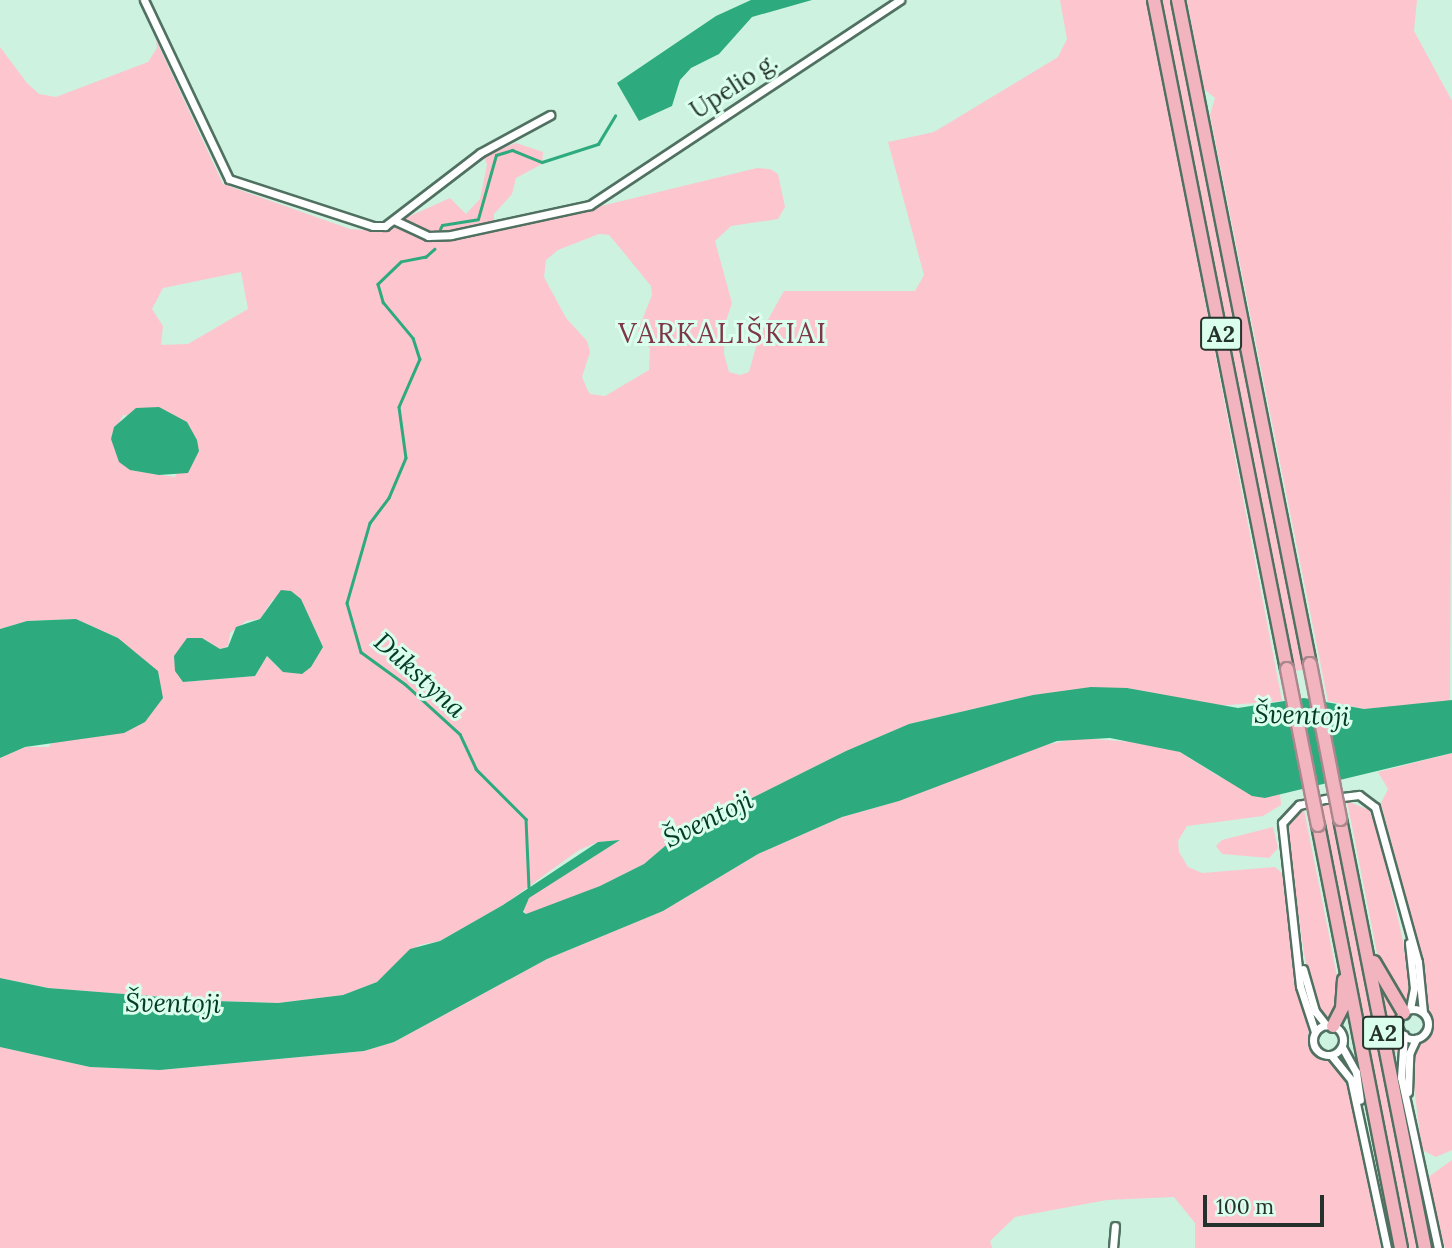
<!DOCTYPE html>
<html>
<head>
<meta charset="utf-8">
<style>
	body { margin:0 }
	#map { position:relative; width:1452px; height:1248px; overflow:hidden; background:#cdf2e0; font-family:Lora,serif }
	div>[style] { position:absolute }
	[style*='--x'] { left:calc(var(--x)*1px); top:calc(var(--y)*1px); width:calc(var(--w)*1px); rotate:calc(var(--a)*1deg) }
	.green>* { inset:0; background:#fdc5ce }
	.water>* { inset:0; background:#2daa7e }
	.stream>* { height:2.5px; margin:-1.25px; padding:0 1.25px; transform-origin:1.25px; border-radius:1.25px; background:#2daa7e }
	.roads { filter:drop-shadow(2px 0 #507161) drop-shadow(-2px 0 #507161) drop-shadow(0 2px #507161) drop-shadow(0 -2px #507161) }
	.street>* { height:7px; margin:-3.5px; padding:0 3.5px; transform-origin:3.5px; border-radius:3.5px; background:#fff }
	.street>.ring { margin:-3.5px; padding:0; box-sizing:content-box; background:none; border:7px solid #fff; border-radius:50% }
	.highway>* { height:12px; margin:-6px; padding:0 6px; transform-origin:6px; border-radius:6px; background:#f2b5c0 }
	.bridges { filter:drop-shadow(2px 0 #aa878c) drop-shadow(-2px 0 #aa878c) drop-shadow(0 2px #aa878c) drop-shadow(0 -2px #aa878c) }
	.highway-bridge>* { height:12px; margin:-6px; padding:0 6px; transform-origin:6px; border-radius:6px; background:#f2b5c0 }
	span { translate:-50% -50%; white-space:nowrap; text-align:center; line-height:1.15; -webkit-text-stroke:6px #daffed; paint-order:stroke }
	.shield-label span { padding:2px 5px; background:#daffed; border:2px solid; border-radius:5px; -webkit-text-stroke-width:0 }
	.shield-label { font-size:23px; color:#24322b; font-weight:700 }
	.street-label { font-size:24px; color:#24322b }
	.water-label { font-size:26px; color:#043a28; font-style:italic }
	.quarter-label { font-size:28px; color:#7e3748; letter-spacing:2px }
	.scale { position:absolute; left:1203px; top:1195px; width:121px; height:32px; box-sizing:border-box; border:4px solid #24322b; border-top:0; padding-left:9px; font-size:21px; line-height:24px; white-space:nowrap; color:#24322b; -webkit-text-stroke:5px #daffed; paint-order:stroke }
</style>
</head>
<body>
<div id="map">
	<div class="green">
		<div style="clip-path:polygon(evenodd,1060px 0,1147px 0,1282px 701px,1215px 706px,1127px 688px,1033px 695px,909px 724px,846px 751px,678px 835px,644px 864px,600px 886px,526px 915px,523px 907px,528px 898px,620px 840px,598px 842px,579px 850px,503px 905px,440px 941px,419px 945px,377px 982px,343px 995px,278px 1003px,213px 1001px,48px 988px,0 978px,0 758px,25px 747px,49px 747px,118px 638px,76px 619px,27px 621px,0 629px,0 47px,27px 83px,39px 94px,56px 97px,148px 62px,157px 48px,156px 40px,223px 184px,350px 229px,377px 231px,450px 198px,466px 214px,480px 199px,487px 165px,484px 155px,516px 143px,543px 152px,542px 164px,516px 178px,512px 194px,494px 214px,494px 222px,503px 230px,757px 168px,770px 169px,778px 174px,785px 207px,778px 219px,731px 226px,715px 241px,732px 303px,725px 324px,724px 354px,729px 372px,740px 375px,749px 372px,759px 336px,784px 291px,915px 291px,924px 275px,888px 142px,934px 132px,1058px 57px,1067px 39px,1060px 0,599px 234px,609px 235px,620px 248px,651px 286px,652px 295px,638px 331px,650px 349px,649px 370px,605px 396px,590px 394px,587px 389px,582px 377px,590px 352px,587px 341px,566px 318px,544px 277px,546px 260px,558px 250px,599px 234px,1060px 0,241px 272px,248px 309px,188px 344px,161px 345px,163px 326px,152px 309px,163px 288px,241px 272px,1060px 0,123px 415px,187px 422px,190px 429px,175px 477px,130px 470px,111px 439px,123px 415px,1060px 0,273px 599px,312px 625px,323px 647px,279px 669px,267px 656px,255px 676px,183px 682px,202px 638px,220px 649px,228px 646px,230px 633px,246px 621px,260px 619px,273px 599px)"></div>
		<div style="clip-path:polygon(1160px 0,1172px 0,1303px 670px,1294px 671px,1291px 663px)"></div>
		<div style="clip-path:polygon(1187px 0,1417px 0,1414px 31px,1452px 101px,1450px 702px,1364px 709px,1328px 701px,1210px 115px,1215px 98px,1204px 89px)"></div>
		<div style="clip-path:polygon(1079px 738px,1147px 743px,1180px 752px,1218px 776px,1265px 798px,1280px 793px,1281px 805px,1263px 816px,1187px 826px,1178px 841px,1179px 852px,1188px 867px,1202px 873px,1275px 867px,1282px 873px,1297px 985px,1309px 1027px,1308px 1043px,1316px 1055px,1334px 1061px,1345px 1074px,1381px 1248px,1195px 1248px,1195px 1223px,1174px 1197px,1107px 1200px,1015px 1217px,990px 1241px,992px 1248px,0 1248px,0 1047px,90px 1067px,160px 1070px,364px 1051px,394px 1042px,547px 959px,663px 911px,758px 854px,842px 817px,899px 801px,1036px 747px)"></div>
		<div style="clip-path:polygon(1452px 753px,1452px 1150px,1436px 1157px,1422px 1150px,1412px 1071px,1414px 1047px,1431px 1032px,1432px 1024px,1425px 1007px,1424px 965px,1381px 803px,1388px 789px,1378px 772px)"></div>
		<div style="clip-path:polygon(1347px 801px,1369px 810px,1378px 832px,1403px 941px,1409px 986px,1407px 1001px,1378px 958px)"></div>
		<div style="clip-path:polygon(1329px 804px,1334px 819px,1419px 1248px,1406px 1248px,1324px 822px,1322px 806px)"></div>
		<div style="clip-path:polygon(1304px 810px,1338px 981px,1337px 1008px,1329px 1020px,1320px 1013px,1305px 959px,1287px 841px,1288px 823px)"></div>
		<div style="clip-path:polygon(1273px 827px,1278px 848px,1269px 858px,1222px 854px,1216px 846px,1222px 840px)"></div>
		<div style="clip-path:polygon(1382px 992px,1398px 1012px,1395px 1024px,1399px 1047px,1395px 1055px)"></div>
		<div style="clip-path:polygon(1452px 1160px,1452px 1248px,1445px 1248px,1427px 1178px)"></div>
	</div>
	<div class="water">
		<div style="clip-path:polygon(751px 0,812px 0,752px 17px,719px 54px,691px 68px,680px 80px,672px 106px,639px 121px,617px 83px,716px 16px)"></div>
		<div style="clip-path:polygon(159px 407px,187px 422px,197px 440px,199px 451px,188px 473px,159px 475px,130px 470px,119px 462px,111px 439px,114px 427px,136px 408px)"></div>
		<div style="clip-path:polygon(281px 590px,291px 591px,301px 599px,323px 647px,311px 667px,302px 674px,283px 672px,267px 656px,255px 676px,183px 682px,175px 671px,174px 656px,187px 638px,202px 638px,220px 649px,228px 647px,236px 627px,260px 619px)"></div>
		<div style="clip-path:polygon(76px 619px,118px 638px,158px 671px,163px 698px,145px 722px,124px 733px,25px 747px,0 758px,0 629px,27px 621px)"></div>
		<div style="clip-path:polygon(1091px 687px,1127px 688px,1238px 708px,1304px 698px,1364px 709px,1452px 700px,1452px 753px,1265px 798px,1252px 796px,1180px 752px,1110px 738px,1057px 741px,899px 801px,842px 817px,758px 854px,663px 911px,547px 959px,394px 1042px,364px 1051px,160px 1070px,90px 1067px,0 1047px,0 978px,48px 988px,213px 1001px,278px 1003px,343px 995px,377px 982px,410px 949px,440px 941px,503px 905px,598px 842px,620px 840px,529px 898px,523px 912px,526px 914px,600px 886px,644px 864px,678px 835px,846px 751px,909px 724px,1033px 695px)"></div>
	</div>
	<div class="stream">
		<div style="--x:440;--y:229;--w:4;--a:-63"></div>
		<div style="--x:442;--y:225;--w:36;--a:-9"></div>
		<div style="--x:478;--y:219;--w:66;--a:-74.3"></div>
		<div style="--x:496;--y:155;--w:17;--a:-17"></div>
		<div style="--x:512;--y:150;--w:32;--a:22"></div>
		<div style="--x:542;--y:162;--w:59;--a:-17.8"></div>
		<div style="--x:598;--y:144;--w:33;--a:-59"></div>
		<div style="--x:435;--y:249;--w:12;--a:138"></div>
		<div style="--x:426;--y:257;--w:25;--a:169"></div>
		<div style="--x:401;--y:262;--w:32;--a:136"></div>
		<div style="--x:378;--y:284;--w:19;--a:74"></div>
		<div style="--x:383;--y:302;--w:47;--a:50.2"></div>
		<div style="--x:413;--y:338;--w:22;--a:72"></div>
		<div style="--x:420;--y:359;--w:52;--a:113.6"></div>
		<div style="--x:399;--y:407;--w:51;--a:82.2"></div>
		<div style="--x:406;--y:458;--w:43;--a:113"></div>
		<div style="--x:389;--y:498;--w:31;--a:127"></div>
		<div style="--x:370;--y:523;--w:83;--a:106"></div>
		<div style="--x:347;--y:603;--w:51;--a:74.1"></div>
		<div style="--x:361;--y:652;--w:54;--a:36"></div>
		<div style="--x:405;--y:684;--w:74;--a:42.3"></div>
		<div style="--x:460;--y:734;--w:38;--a:65"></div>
		<div style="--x:476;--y:769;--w:71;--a:45"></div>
		<div style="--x:526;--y:819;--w:68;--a:87.5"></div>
	</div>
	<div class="roads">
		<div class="street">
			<div style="--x:144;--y:0;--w:198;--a:64.6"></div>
			<div style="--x:229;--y:179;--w:151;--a:18.1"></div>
			<div style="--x:373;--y:226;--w:12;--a:0"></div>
			<div style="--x:385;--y:226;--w:120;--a:-37.5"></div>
			<div style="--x:480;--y:153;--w:80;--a:-28.5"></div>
			<div style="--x:394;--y:220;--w:38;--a:25"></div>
			<div style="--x:428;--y:236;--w:23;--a:-2"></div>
			<div style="--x:451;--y:235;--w:142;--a:-12.2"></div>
			<div style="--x:590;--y:205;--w:372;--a:-33.5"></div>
			<div style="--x:1409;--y:943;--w:45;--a:83.7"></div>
			<div style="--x:1414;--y:988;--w:21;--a:101"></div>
			<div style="--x:1303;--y:969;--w:44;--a:74.1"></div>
			<div style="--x:1315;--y:1011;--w:18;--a:52"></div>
			<div class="ring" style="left:1398px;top:1009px;width:23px;height:23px"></div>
			<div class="ring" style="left:1313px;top:1025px;width:23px;height:23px"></div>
			<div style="--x:1315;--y:1032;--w:48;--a:-108.1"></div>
			<div style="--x:1300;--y:986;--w:164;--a:-96.3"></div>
			<div style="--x:1282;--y:823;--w:25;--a:-47"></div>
			<div style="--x:1299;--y:805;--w:28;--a:-13"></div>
			<div style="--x:1326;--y:799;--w:33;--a:-7"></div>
			<div style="--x:1359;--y:795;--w:20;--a:37"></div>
			<div style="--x:1375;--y:807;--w:161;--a:74.5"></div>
			<div style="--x:1418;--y:962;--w:50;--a:84.3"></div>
			<div style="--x:1404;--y:1035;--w:42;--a:94.1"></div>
			<div style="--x:1401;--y:1077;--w:175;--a:77.8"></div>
			<div style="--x:1342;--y:1047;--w:29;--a:61"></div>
			<div style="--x:1356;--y:1072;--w:28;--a:82"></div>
			<div style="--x:1331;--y:1055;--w:32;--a:51"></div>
			<div style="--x:1351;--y:1080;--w:172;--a:77.9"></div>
			<div style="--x:1408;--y:1092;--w:38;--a:-88"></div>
			<div style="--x:1409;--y:1054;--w:17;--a:-65"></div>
			<div style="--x:1113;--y:1248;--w:22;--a:-85"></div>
		</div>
		<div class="highway">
			<div style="--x:1154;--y:0;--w:682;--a:78.76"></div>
			<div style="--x:1178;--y:0;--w:677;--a:78.76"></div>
			<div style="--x:1340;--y:819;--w:437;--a:78.8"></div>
			<div style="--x:1318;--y:825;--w:431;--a:78.9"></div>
			<div style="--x:1374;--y:962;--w:59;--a:59.5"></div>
			<div style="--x:1333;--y:1026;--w:20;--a:-63"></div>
			<div style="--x:1342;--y:1008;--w:28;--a:-86"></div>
		</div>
	</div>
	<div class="bridges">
		<div class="highway-bridge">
			<div style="--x:1310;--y:664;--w:158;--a:79"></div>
			<div style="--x:1287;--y:669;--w:159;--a:78.8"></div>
		</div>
	</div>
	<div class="shield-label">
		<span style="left:1221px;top:334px">A2</span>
		<span style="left:1383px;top:1033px">A2</span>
	</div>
	<div class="street-label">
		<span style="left:734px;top:86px;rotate:-33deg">Upelio g.</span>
	</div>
	<div class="water-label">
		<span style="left:420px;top:675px;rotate:42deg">Dūkstyna</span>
		<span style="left:1302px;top:715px;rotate:2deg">Šventoji</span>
		<span style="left:708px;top:819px;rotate:-26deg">Šventoji</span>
		<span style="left:173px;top:1003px;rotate:1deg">Šventoji</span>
	</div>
	<div class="quarter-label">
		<span style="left:723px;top:333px">VARKALIŠKIAI</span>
	</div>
	<div class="scale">100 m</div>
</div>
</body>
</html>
